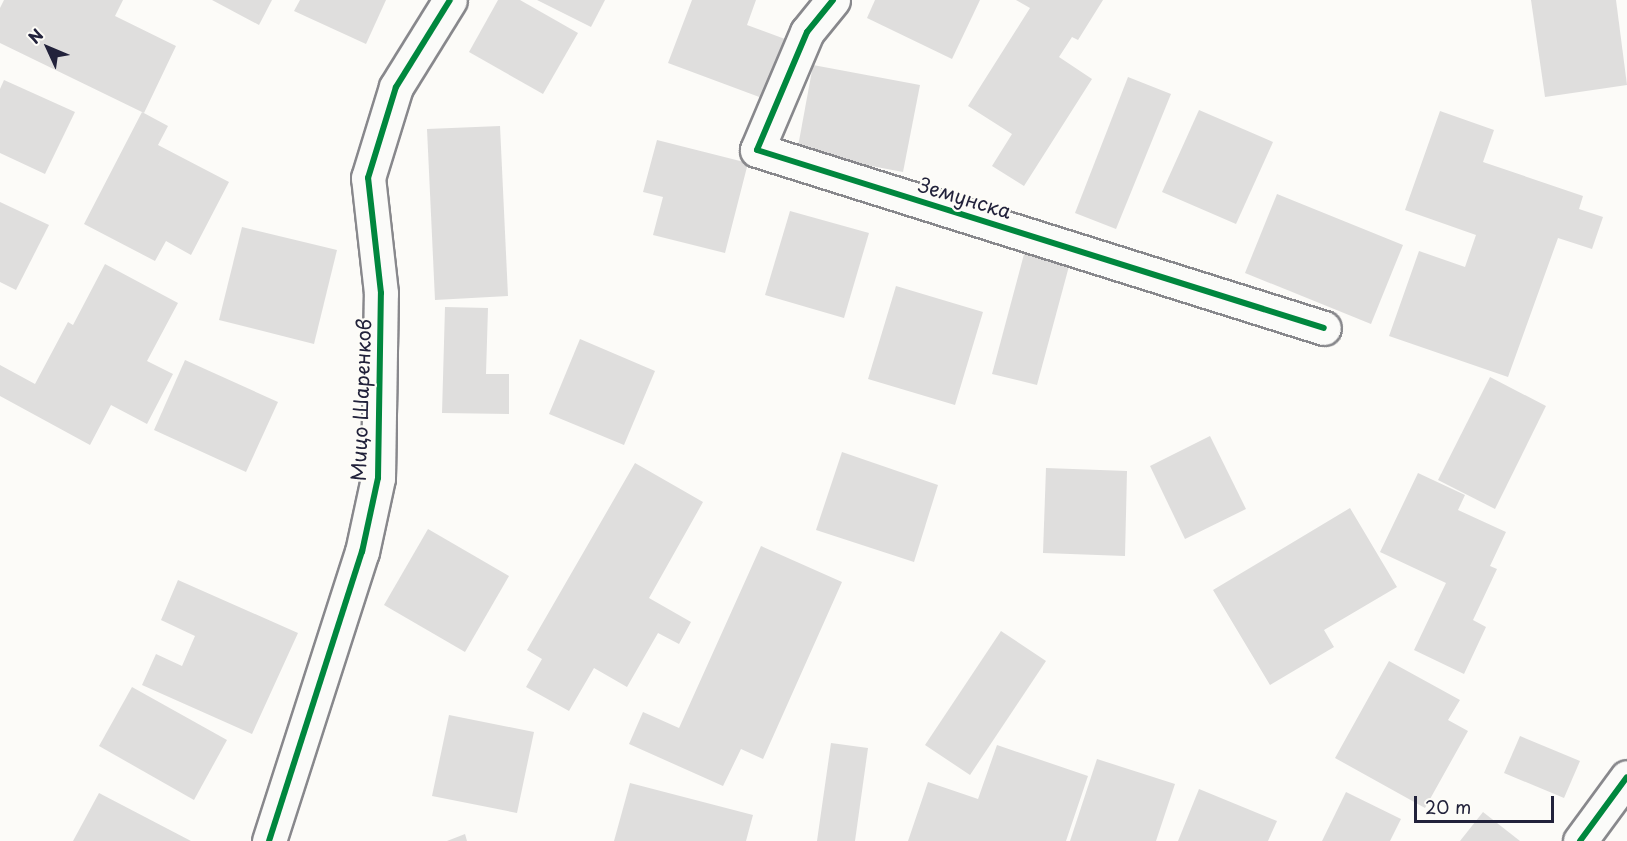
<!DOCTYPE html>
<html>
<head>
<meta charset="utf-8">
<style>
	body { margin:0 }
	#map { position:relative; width:1627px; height:841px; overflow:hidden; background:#fcfbf8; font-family:"Playpen Sans",sans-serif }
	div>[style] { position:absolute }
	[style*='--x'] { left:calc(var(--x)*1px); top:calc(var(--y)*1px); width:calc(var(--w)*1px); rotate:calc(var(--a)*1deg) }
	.building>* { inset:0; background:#dfdedd }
	.roads { filter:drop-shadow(2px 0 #88888c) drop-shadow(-2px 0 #88888c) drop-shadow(0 2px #88888c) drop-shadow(0 -2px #88888c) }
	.street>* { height:33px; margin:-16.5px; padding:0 16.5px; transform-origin:16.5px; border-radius:16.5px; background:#fbfbf9 }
	.cycleway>* { height:6px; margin:-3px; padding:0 3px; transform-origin:3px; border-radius:3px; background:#00873e }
	span { translate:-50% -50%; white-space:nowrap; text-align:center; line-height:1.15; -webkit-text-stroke:4.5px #fdfcf7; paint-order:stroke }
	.street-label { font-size:20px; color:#22223b }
	.north { position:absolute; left:18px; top:18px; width:60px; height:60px; -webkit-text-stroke:4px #fdfcf7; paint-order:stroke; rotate:314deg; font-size:16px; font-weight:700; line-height:24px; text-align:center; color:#22223b }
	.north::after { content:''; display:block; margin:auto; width:21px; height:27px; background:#22223b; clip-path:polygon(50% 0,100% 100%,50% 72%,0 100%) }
	.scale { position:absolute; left:1414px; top:796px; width:140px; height:27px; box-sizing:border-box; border:3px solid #22223b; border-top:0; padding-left:8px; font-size:18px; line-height:21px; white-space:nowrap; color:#22223b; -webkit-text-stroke:4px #fdfcf7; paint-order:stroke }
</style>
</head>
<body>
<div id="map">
	<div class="building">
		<div style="clip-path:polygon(4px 0,123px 0,115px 16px,176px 46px,144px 113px,0 43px,0 8px)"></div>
		<div style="clip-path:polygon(212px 0,272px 0,259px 25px)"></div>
		<div style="clip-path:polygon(300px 0,386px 0,366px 44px,294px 11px)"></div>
		<div style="clip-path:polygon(498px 0,520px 0,578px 33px,543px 94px,469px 52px)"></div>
		<div style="clip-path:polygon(537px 0,605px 0,591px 27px)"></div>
		<div style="clip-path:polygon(692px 0,756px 0,747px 25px,785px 39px,762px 98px,668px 63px)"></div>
		<div style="clip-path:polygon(875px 0,980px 0,952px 59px,867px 18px)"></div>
		<div style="clip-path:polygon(1016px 0,1103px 0,1078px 40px,1072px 37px,1059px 57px,1092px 79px,1024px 186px,992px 166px,1012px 134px,968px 106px,1030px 8px)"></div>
		<div style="clip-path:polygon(1531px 0,1616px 0,1627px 85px,1545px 97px)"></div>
		<div style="clip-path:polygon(813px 65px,920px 85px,903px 172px,797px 152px)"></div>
		<div style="clip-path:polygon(1128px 77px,1171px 94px,1116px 229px,1075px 213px)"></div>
		<div style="clip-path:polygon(4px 80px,75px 112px,45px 174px,0 153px,0 89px)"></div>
		<div style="clip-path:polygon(1199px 110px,1273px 142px,1236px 224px,1162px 192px)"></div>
		<div style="clip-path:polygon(1440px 111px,1494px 130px,1483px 162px,1583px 196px,1579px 209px,1603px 217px,1592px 249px,1558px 238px,1508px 377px,1389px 336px,1419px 251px,1465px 267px,1476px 235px,1405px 210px)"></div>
		<div style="clip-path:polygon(142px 112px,168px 126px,158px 145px,229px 182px,191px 255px,166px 241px,155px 261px,84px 224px)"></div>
		<div style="clip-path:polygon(500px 126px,508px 296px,435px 300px,427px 129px)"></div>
		<div style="clip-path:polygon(657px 140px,748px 163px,725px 253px,653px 235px,663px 197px,643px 192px)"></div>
		<div style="clip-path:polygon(1277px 194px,1403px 245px,1371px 324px,1245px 273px)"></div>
		<div style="clip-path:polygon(0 202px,49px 225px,16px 290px,0 282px)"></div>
		<div style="clip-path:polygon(790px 211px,869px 233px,844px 318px,765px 295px)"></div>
		<div style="clip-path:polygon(242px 227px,337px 250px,314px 344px,219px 320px)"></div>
		<div style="clip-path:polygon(1027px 243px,1072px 255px,1037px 385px,992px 374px)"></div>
		<div style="clip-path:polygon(105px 264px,178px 303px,147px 361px,173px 374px,147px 424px,111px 405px,90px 445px,0 396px,0 365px,35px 384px,68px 322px,73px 325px)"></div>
		<div style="clip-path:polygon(896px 286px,983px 312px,955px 405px,868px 379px)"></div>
		<div style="clip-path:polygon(445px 307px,488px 308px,486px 374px,509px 374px,509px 414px,442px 413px)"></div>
		<div style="clip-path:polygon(580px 339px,655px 371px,624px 445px,549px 414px)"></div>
		<div style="clip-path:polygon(185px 360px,278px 402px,246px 472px,154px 430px)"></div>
		<div style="clip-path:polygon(1490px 377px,1546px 406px,1495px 509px,1438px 480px)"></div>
		<div style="clip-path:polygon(1210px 436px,1246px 509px,1185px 539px,1150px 466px)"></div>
		<div style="clip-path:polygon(842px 452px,938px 485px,914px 562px,816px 530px)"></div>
		<div style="clip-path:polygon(635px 463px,703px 502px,649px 598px,691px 622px,679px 644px,658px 633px,627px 687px,594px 668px,569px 711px,526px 687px,542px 659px,527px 650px)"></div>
		<div style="clip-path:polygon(1046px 468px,1127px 471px,1125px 556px,1043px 553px)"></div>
		<div style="clip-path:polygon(1418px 473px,1465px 495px,1458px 510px,1506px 532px,1490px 566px,1497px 569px,1473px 620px,1486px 627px,1464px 674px,1414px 650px,1446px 583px,1380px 552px)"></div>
		<div style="clip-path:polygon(1350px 508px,1397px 587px,1324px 630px,1334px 647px,1270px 685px,1213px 590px)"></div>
		<div style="clip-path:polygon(428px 529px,509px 576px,465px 652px,384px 605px)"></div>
		<div style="clip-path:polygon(761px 546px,842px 582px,763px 759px,741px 749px,723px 786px,629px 744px,643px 712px,679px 728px)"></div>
		<div style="clip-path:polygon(178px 580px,298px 633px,252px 734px,142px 685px,156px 654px,182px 666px,195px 636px,161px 620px)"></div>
		<div style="clip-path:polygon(1001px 631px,1046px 661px,970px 775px,925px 745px)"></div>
		<div style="clip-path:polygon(1389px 661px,1460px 700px,1448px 720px,1468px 731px,1425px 808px,1335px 758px)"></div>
		<div style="clip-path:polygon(132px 687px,227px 740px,194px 800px,99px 746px)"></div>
		<div style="clip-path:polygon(449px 715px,534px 732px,517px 813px,432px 796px)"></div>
		<div style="clip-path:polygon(1520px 736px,1580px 761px,1564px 798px,1504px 773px)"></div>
		<div style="clip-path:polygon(831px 743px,868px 748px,855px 841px,817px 841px)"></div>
		<div style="clip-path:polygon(997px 745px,1088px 776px,1066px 841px,908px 841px,928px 782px,978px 799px)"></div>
		<div style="clip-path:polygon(1097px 759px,1175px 784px,1156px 841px,1070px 841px)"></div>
		<div style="clip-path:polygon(630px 783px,753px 815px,746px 841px,614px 841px)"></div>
		<div style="clip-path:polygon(1199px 789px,1277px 821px,1268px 841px,1178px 841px)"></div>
		<div style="clip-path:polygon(1346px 792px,1401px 819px,1390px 841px,1322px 841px)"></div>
		<div style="clip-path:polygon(99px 793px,191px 841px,73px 841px)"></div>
		<div style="clip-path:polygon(1483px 812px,1520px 841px,1460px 841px)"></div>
		<div style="clip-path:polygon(465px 834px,467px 841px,447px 841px)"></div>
	</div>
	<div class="roads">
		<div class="street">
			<div style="--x:833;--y:0;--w:41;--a:129.1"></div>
			<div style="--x:807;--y:32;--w:128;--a:113"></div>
			<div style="--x:757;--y:150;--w:594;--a:17.43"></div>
			<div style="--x:269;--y:841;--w:304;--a:-72.2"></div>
			<div style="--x:362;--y:552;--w:76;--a:-77.8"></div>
			<div style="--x:378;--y:478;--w:185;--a:-89.1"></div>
			<div style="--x:381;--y:293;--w:116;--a:-96.4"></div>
			<div style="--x:368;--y:178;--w:95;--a:-72.9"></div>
			<div style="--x:396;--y:87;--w:102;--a:-58.2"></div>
			<div style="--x:1580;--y:841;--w:79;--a:-53.7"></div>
		</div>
	</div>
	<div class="cycleway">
		<div style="--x:833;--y:0;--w:41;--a:129.1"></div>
		<div style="--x:807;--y:32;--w:128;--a:113"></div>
		<div style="--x:757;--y:150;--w:594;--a:17.43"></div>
		<div style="--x:269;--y:841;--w:304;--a:-72.2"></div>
		<div style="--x:362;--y:552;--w:76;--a:-77.8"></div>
		<div style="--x:378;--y:478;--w:185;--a:-89.1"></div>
		<div style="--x:381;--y:293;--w:116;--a:-96.4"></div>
		<div style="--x:368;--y:178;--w:95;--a:-72.9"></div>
		<div style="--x:396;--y:87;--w:102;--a:-58.2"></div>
		<div style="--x:1580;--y:841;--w:79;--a:-53.7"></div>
	</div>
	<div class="street-label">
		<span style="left:965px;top:198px;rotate:17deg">Земунска</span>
		<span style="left:361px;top:400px;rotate:-88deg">Мицо Шаренков</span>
	</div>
	<div class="north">N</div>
	<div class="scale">20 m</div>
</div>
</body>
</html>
